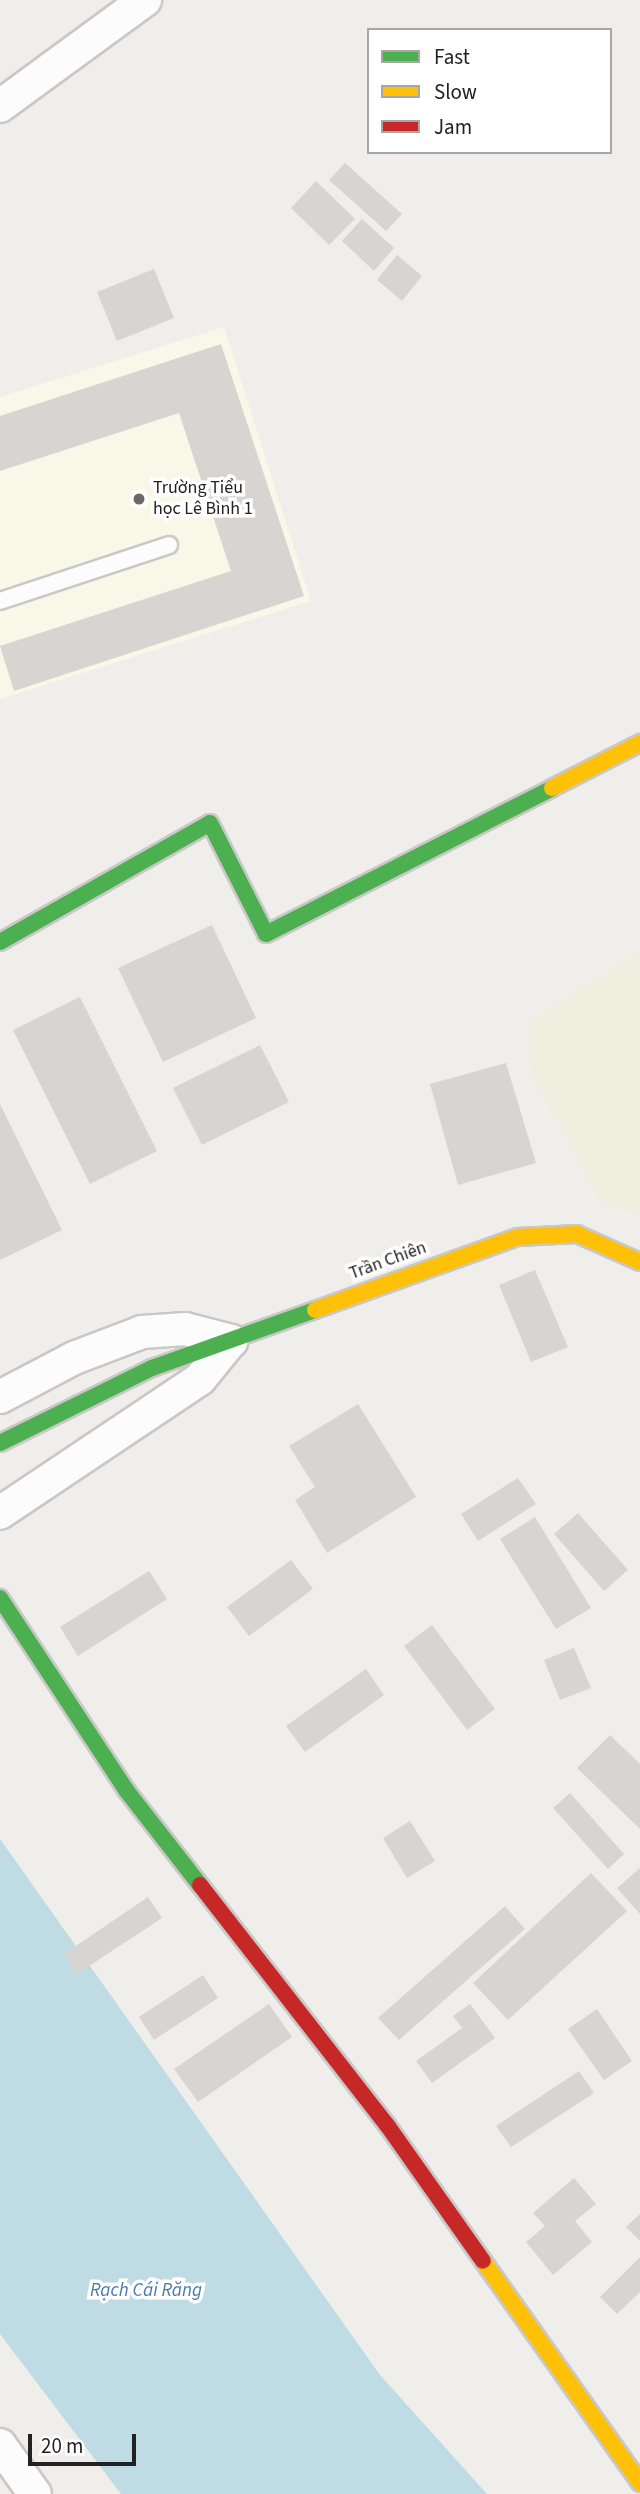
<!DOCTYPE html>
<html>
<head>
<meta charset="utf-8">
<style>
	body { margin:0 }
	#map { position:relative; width:640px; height:2494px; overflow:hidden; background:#f0eeeb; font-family:"Source Sans 3",sans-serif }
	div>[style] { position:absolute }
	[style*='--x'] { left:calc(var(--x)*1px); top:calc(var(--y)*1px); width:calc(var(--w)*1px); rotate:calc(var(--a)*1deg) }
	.education>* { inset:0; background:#f8f7e8 }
	.farmland>* { inset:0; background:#efefdf }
	.water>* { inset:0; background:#bfdbe3 }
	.building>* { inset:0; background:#d7d4d2 }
	.roads { filter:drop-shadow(2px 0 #c9c8c7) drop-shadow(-2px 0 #c9c8c7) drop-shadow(0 2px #c9c8c7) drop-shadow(0 -2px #c9c8c7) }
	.lane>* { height:16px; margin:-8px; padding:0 8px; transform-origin:8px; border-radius:8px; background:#fdfcfc }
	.street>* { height:32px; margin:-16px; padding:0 16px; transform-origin:16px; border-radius:16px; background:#fdfcfc }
	.fast>* { height:16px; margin:-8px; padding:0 8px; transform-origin:8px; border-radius:8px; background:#4caf50 }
	.slow>* { height:16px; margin:-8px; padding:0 8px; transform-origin:8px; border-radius:8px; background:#ffc107 }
	.jam>* { height:16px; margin:-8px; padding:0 8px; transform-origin:8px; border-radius:8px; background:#c62828 }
	.dots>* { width:19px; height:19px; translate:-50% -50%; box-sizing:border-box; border:4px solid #fff; border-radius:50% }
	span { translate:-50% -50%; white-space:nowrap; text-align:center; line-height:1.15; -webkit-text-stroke:7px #fff; paint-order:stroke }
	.poi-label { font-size:18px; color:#222 }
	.left { translate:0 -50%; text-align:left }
	.street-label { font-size:18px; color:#222 }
	.water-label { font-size:19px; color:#4a7aab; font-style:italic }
	.legend { position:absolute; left:367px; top:28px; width:245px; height:126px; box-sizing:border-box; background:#fff; border:2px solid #a7a7a7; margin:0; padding:9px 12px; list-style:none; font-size:21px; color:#222 }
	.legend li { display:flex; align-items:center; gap:14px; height:35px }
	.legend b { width:35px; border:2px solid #a7a7a7 }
	.scale { position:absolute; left:28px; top:2434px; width:108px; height:32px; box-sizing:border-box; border:4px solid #222; border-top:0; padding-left:9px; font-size:21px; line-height:24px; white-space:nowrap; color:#222; -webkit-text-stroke:5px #fff; paint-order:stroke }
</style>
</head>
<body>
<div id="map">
	<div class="education">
		<div style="clip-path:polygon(224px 327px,311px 601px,0 699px,0 397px)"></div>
	</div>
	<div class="farmland">
		<div style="clip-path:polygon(640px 952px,640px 1213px,602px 1204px,530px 1071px,531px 1020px)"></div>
	</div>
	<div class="water">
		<div style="clip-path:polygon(0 1839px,380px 2375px,487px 2494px,121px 2494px,0 2334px)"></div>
	</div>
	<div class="building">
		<div style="clip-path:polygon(345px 163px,402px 214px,386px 231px,329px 180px)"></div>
		<div style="clip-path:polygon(316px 181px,355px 219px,329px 245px,291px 208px)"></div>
		<div style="clip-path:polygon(362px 219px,394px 248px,374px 271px,342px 241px)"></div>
		<div style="clip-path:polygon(397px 255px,422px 276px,402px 301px,377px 280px)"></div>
		<div style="clip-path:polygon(154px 269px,174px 318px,117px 341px,97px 292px)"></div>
		<div style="clip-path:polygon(221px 344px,304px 596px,14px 691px,0 646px,231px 571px,179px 413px,0 471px,0 416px)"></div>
		<div style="clip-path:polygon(212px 925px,256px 1018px,163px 1062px,118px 968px)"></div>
		<div style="clip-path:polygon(80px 997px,157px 1151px,90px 1184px,13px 1030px)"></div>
		<div style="clip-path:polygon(260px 1045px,289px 1102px,202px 1145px,173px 1088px)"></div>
		<div style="clip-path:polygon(506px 1063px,536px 1163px,458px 1185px,430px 1084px)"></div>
		<div style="clip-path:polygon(0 1104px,62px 1230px,0 1260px)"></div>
		<div style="clip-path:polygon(535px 1270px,568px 1347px,531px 1362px,499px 1285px)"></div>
		<div style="clip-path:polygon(358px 1404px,416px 1497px,327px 1553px,295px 1500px,315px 1487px,289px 1446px)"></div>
		<div style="clip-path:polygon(518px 1478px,536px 1504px,478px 1541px,461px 1514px)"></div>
		<div style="clip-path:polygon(578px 1513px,628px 1570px,604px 1591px,554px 1534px)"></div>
		<div style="clip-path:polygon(535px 1517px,591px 1608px,556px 1629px,500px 1539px)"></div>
		<div style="clip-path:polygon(291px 1560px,313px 1589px,249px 1636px,227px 1607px)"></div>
		<div style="clip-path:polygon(149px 1571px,167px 1599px,78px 1656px,60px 1627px)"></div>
		<div style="clip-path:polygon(432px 1625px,495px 1709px,467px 1730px,404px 1646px)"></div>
		<div style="clip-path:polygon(574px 1648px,591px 1688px,560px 1700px,544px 1660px)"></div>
		<div style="clip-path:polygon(366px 1669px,384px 1695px,305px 1752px,286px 1726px)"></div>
		<div style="clip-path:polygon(610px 1735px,640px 1764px,640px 1829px,577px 1768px)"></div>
		<div style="clip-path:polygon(570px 1793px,624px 1854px,608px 1869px,553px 1808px)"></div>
		<div style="clip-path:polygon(410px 1821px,435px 1861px,407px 1878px,383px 1838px)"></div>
		<div style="clip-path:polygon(640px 1868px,640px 1914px,617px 1888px)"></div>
		<div style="clip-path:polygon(591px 1873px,627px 1911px,508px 2020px,473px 1983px)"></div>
		<div style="clip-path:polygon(148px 1897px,162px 1918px,77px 1974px,64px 1954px)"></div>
		<div style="clip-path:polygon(505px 1906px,525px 1929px,399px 2040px,378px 2018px)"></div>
		<div style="clip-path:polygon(203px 1975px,218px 1998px,154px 2040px,139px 2017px)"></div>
		<div style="clip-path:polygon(269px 2004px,292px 2037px,198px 2102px,174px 2069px)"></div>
		<div style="clip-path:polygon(470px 2004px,495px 2038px,432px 2083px,416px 2061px,462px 2028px,453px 2016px)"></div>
		<div style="clip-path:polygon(597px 2009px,632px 2061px,604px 2080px,568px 2029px)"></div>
		<div style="clip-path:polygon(579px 2071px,594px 2093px,511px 2147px,496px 2126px)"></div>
		<div style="clip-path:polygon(574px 2178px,596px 2204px,575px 2221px,592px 2242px,553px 2275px,526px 2242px,545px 2226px,533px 2213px)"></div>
		<div style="clip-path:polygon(640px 2214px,640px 2241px,626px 2227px)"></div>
		<div style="clip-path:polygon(640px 2257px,640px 2292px,617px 2314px,600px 2297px)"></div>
	</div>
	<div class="roads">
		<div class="lane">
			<div style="--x:0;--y:601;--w:178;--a:-18.3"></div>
		</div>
		<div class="street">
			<div style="--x:0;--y:106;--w:180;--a:-36.2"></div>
			<div style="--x:0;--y:1397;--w:84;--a:-27.8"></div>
			<div style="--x:74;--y:1358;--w:73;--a:-20.9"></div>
			<div style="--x:142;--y:1332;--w:43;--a:-4"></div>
			<div style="--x:185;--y:1329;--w:48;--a:14.6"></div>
			<div style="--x:231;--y:1341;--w:49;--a:129.2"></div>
			<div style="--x:200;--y:1379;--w:241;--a:146.2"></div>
			<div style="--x:0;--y:2445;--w:60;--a:54.5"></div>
		</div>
		<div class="fast">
			<div style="--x:0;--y:942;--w:241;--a:-29.5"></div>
			<div style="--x:210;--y:823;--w:124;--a:63.2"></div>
			<div style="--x:266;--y:934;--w:321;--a:-27"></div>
			<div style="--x:0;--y:1443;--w:169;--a:-26.3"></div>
			<div style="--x:152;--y:1368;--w:173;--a:-19.6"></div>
			<div style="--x:0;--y:1598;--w:230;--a:56.7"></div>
			<div style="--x:126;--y:1790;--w:120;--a:52.1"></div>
		</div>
		<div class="slow">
			<div style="--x:552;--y:788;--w:99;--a:-27.1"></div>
			<div style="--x:315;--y:1310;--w:216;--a:-19.8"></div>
			<div style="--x:518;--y:1237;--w:59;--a:-2.9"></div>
			<div style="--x:577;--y:1234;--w:69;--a:24"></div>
			<div style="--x:483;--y:2261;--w:272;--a:54.7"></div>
		</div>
		<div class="jam">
			<div style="--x:200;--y:1885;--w:304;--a:52.1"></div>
			<div style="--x:387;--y:2125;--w:166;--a:54.8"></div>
		</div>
	</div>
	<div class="dots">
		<div style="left:139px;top:499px;background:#6a6968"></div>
	</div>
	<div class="poi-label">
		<span class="left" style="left:153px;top:499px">Trường Tiểu<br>học Lê Bình 1</span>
	</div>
	<div class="street-label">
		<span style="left:388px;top:1261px;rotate:-20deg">Trần Chiên</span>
	</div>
	<div class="water-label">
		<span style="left:146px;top:2291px">Rạch Cái Răng</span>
	</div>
	<ul class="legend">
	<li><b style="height:9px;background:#4caf50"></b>Fast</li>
	<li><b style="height:9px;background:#ffc107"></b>Slow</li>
	<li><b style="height:9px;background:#c62828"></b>Jam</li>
	</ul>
	<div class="scale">20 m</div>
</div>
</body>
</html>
